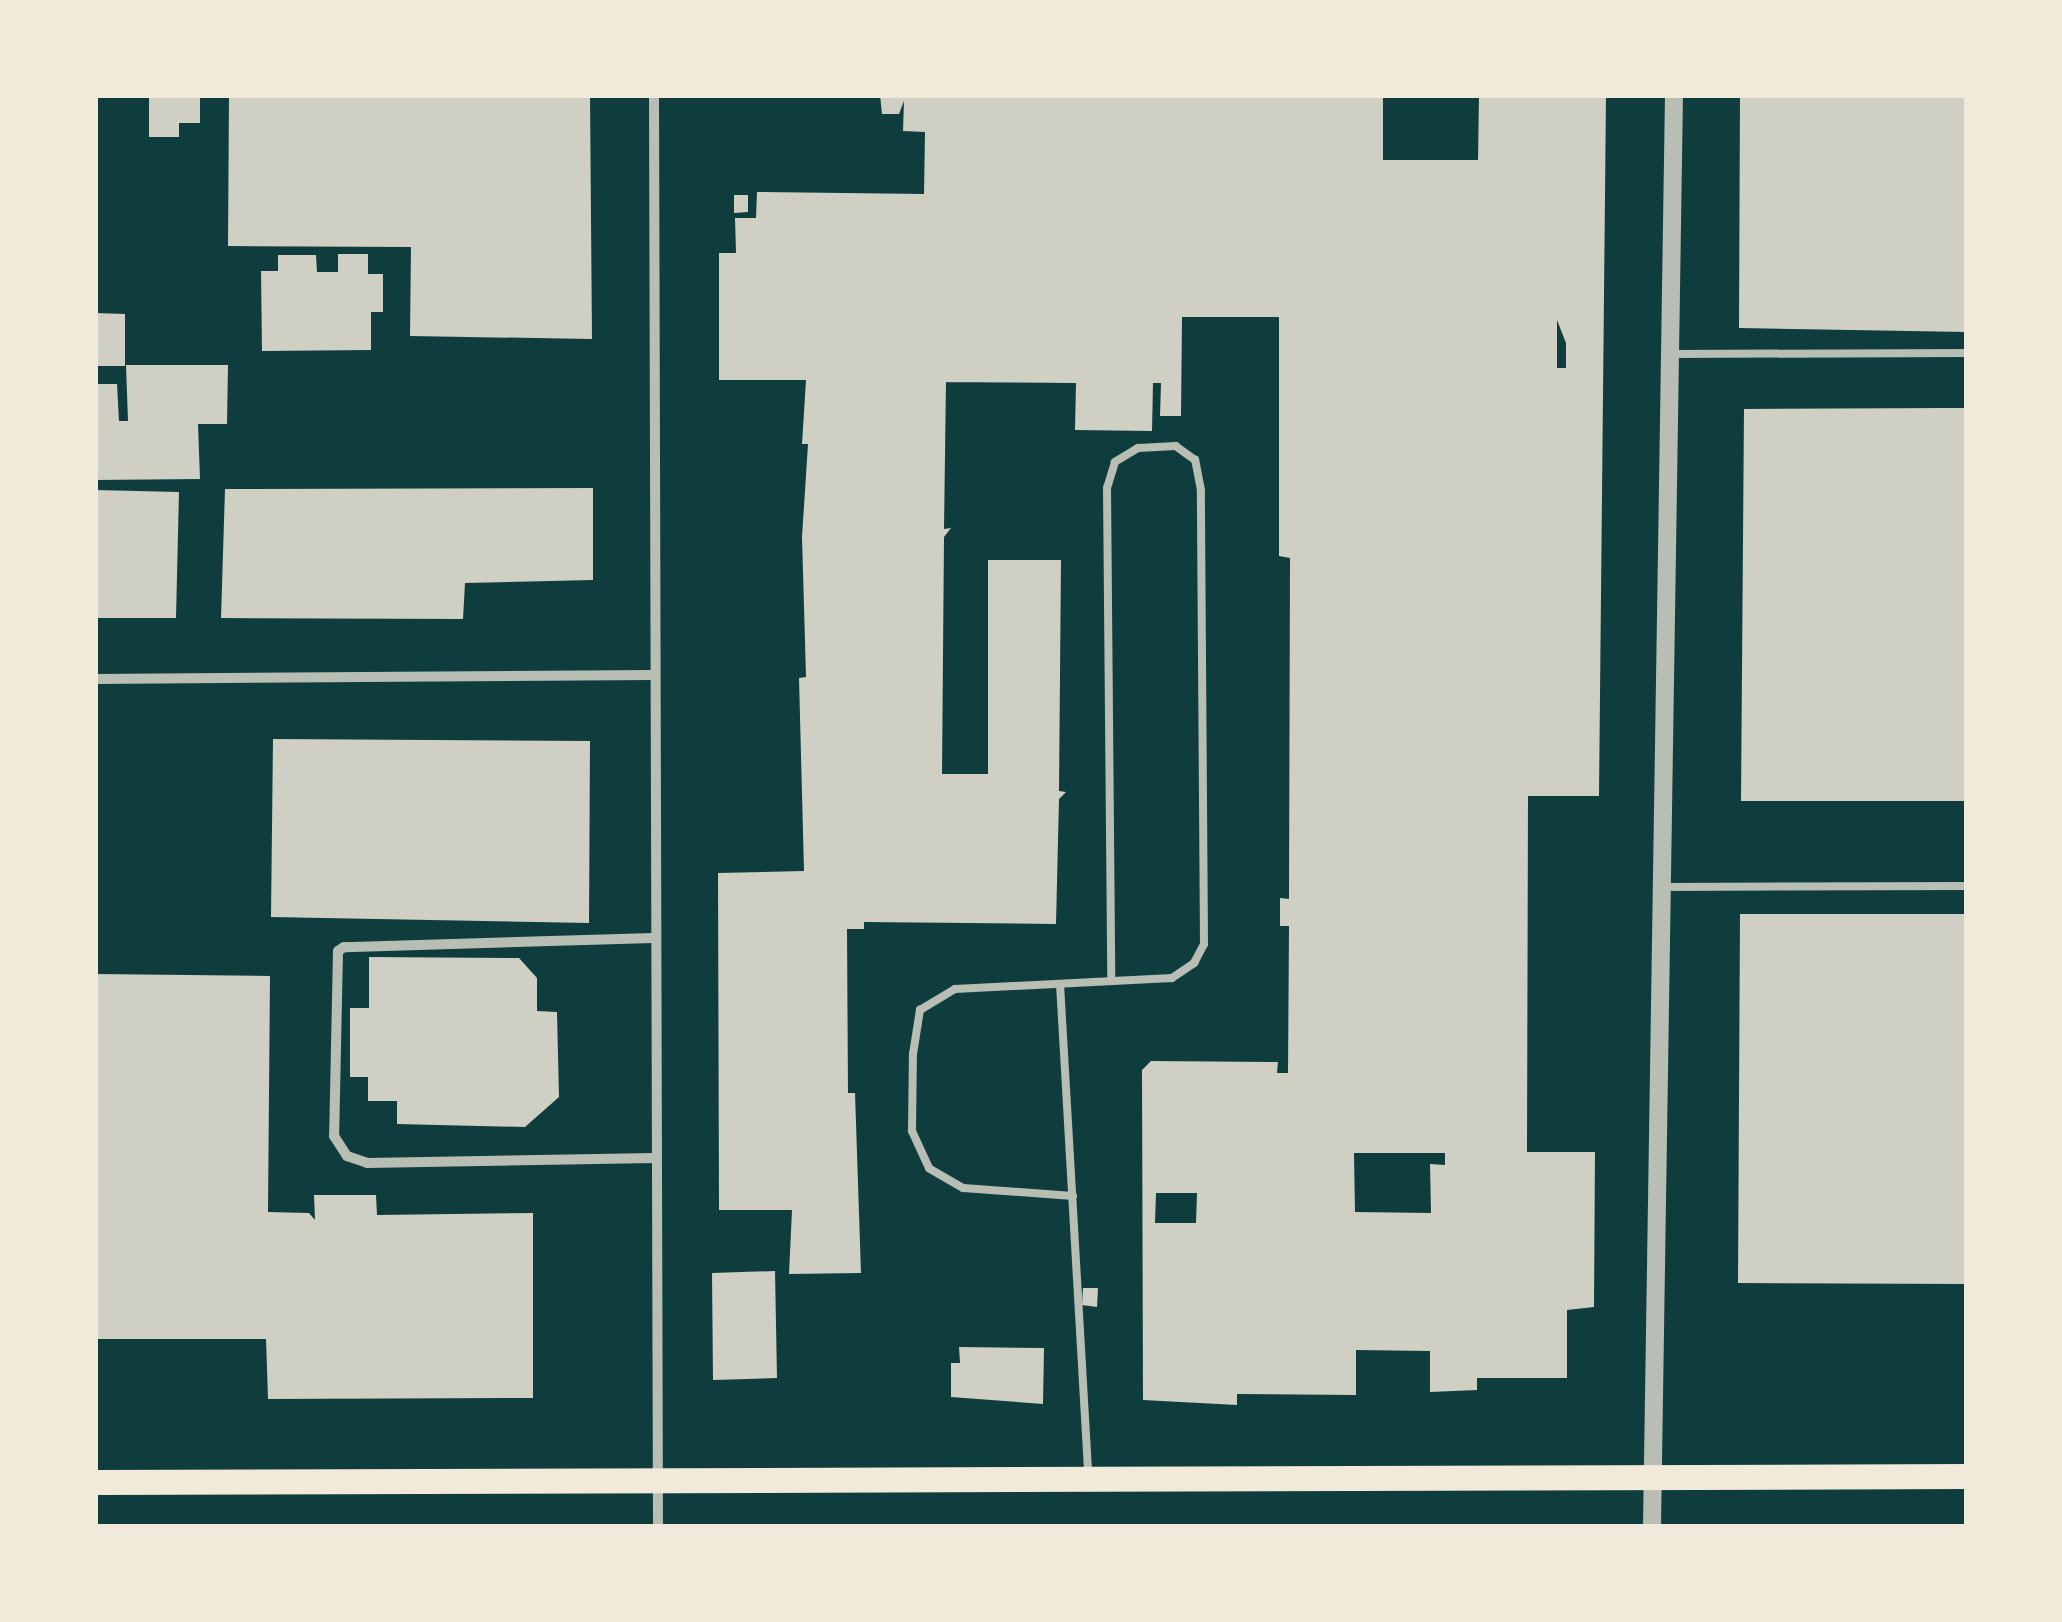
<!DOCTYPE html>
<html>
<head>
<meta charset="utf-8">
<style>
	body { margin:0 }
	#map { position:relative; width:2062px; height:1622px; overflow:hidden; background:#0f3d3e; font-family:Manrope,sans-serif }
	div>[style] { position:absolute }
	[style*='--x'] { left:calc(var(--x)*1px); top:calc(var(--y)*1px); width:calc(var(--w)*1px); rotate:calc(var(--a)*1deg) }
	.building>* { inset:0; background:#cfcfc3 }
	.service>* { height:8px; margin:-4px; padding:0 4px; transform-origin:4px; border-radius:4px; background:#b8beb3 }
	.minor>* { height:10px; margin:-5px; padding:0 5px; transform-origin:5px; border-radius:5px; background:#b8beb3 }
	.tertiary>* { height:18px; margin:-9px; padding:0 9px; transform-origin:9px; border-radius:9px; background:#b8beb3 }
	.primary>* { height:25px; margin:-12.5px; padding:0 12.5px; transform-origin:12.5px; border-radius:12.5px; background:#f1e9da }
	span { translate:-50% -50%; white-space:nowrap; text-align:center; line-height:1.15; -webkit-text-stroke:10px #f1e9da; paint-order:stroke }
	.frame { position:absolute; inset:0; border:98px solid #f1e9da; pointer-events:none }
</style>
</head>
<body>
<div id="map">
	<div class="building">
		<div style="clip-path:polygon(149px 95px,200px 95px,200px 123px,179px 123px,179px 137px,149px 137px)"></div>
		<div style="clip-path:polygon(229px 95px,590px 95px,592px 339px,410px 336px,411px 247px,228px 246px)"></div>
		<div style="clip-path:polygon(evenodd,880px 95px,1383px 95px,1383px 160px,1478px 160px,1479px 95px,1606px 95px,1599px 796px,1528px 796px,1527px 1152px,1595px 1152px,1594px 1307px,1567px 1310px,1567px 1378px,1477px 1378px,1477px 1390px,1430px 1392px,1430px 1351px,1356px 1350px,1356px 1395px,1237px 1394px,1237px 1405px,1143px 1400px,1142px 1070px,1151px 1061px,1278px 1062px,1277px 1073px,1288px 1073px,1289px 926px,1280px 926px,1280px 898px,1289px 899px,1290px 558px,1279px 556px,1279px 317px,1182px 317px,1181px 416px,1160px 416px,1161px 383px,1153px 383px,1152px 431px,1075px 430px,1076px 383px,946px 382px,944px 529px,951px 528px,944px 537px,942px 774px,988px 774px,988px 560px,1061px 560px,1059px 791px,1066px 792px,1059px 799px,1056px 924px,864px 922px,864px 929px,847px 929px,848px 1093px,855px 1093px,861px 1273px,789px 1274px,792px 1210px,719px 1210px,718px 873px,804px 871px,799px 678px,806px 677px,802px 537px,808px 444px,802px 444px,806px 380px,719px 380px,719px 253px,736px 253px,735px 218px,756px 218px,757px 192px,924px 194px,925px 132px,903px 131px,904px 101px,899px 114px,882px 114px,880px 95px,1557px 320px,1566px 343px,1566px 368px,1557px 368px,1557px 320px,880px 95px,1354px 1153px,1445px 1153px,1445px 1165px,1430px 1164px,1431px 1213px,1355px 1212px,1354px 1153px,880px 95px,1156px 1193px,1197px 1193px,1196px 1223px,1155px 1223px,1156px 1193px)"></div>
		<div style="clip-path:polygon(1740px 95px,1967px 95px,1967px 332px,1739px 328px)"></div>
		<div style="clip-path:polygon(734px 195px,748px 195px,748px 212px,734px 213px)"></div>
		<div style="clip-path:polygon(338px 254px,368px 254px,368px 274px,383px 274px,383px 312px,371px 312px,371px 350px,262px 351px,261px 271px,278px 271px,278px 255px,316px 255px,317px 272px,338px 272px)"></div>
		<div style="clip-path:polygon(95px 313px,125px 314px,125px 366px,95px 366px)"></div>
		<div style="clip-path:polygon(126px 365px,228px 365px,227px 424px,198px 424px,200px 479px,95px 480px,95px 384px,117px 384px,119px 421px,128px 421px)"></div>
		<div style="clip-path:polygon(1947px 408px,1967px 408px,1967px 801px,1741px 801px,1744px 409px)"></div>
		<div style="clip-path:polygon(593px 488px,593px 580px,465px 583px,463px 619px,221px 618px,225px 489px)"></div>
		<div style="clip-path:polygon(95px 490px,179px 492px,176px 618px,95px 618px)"></div>
		<div style="clip-path:polygon(273px 739px,590px 741px,589px 923px,271px 917px)"></div>
		<div style="clip-path:polygon(1740px 914px,1967px 914px,1967px 1284px,1738px 1283px)"></div>
		<div style="clip-path:polygon(369px 957px,519px 958px,537px 978px,537px 1011px,557px 1012px,559px 1097px,525px 1127px,397px 1124px,397px 1101px,368px 1101px,368px 1077px,350px 1077px,350px 1008px,369px 1008px)"></div>
		<div style="clip-path:polygon(95px 974px,270px 976px,268px 1212px,309px 1213px,315px 1220px,314px 1195px,376px 1195px,377px 1215px,533px 1213px,533px 1398px,268px 1399px,266px 1339px,95px 1339px)"></div>
		<div style="clip-path:polygon(775px 1271px,777px 1378px,713px 1380px,712px 1273px)"></div>
		<div style="clip-path:polygon(1083px 1288px,1098px 1288px,1097px 1307px,1082px 1305px)"></div>
		<div style="clip-path:polygon(959px 1347px,1044px 1348px,1043px 1404px,951px 1397px,951px 1363px,960px 1363px)"></div>
	</div>
	<div class="service">
		<div style="--x:1672;--y:354;--w:295;--a:-0.2"></div>
		<div style="--x:1662;--y:887;--w:305;--a:-0.2"></div>
		<div style="--x:1060;--y:984;--w:490;--a:86.7"></div>
		<div style="--x:1073;--y:1196;--w:110;--a:-175.8"></div>
		<div style="--x:963;--y:1188;--w:39;--a:-150"></div>
		<div style="--x:929;--y:1168;--w:41;--a:-114.7"></div>
		<div style="--x:912;--y:1131;--w:77;--a:-89.3"></div>
		<div style="--x:913;--y:1054;--w:45;--a:-81"></div>
		<div style="--x:920;--y:1010;--w:41;--a:-31"></div>
		<div style="--x:955;--y:989;--w:217;--a:-2.9"></div>
		<div style="--x:1172;--y:978;--w:27;--a:-34"></div>
		<div style="--x:1194;--y:963;--w:21;--a:-62"></div>
		<div style="--x:1204;--y:944;--w:454;--a:-90.4"></div>
		<div style="--x:1201;--y:490;--w:31;--a:-101"></div>
		<div style="--x:1195;--y:460;--w:24;--a:-144"></div>
		<div style="--x:1176;--y:446;--w:38;--a:177"></div>
		<div style="--x:1138;--y:448;--w:27;--a:149"></div>
		<div style="--x:1115;--y:462;--w:27;--a:107"></div>
		<div style="--x:1107;--y:488;--w:493;--a:89.5"></div>
	</div>
	<div class="minor">
		<div style="--x:654;--y:95;--w:1432;--a:89.84"></div>
		<div style="--x:95;--y:679;--w:557;--a:-0.41"></div>
		<div style="--x:653;--y:938;--w:309;--a:178.3"></div>
		<div style="--x:344;--y:947;--w:7;--a:146"></div>
		<div style="--x:338;--y:951;--w:185;--a:91.2"></div>
		<div style="--x:334;--y:1136;--w:24;--a:57"></div>
		<div style="--x:347;--y:1156;--w:21;--a:19"></div>
		<div style="--x:367;--y:1163;--w:288;--a:-1"></div>
	</div>
	<div class="tertiary">
		<div style="--x:1652;--y:1527;--w:1432;--a:-89.12"></div>
	</div>
	<div class="primary">
		<div style="--x:95;--y:1482;--w:1872;--a:-0.18"></div>
	</div>
	<div class="frame"></div>
</div>
</body>
</html>
